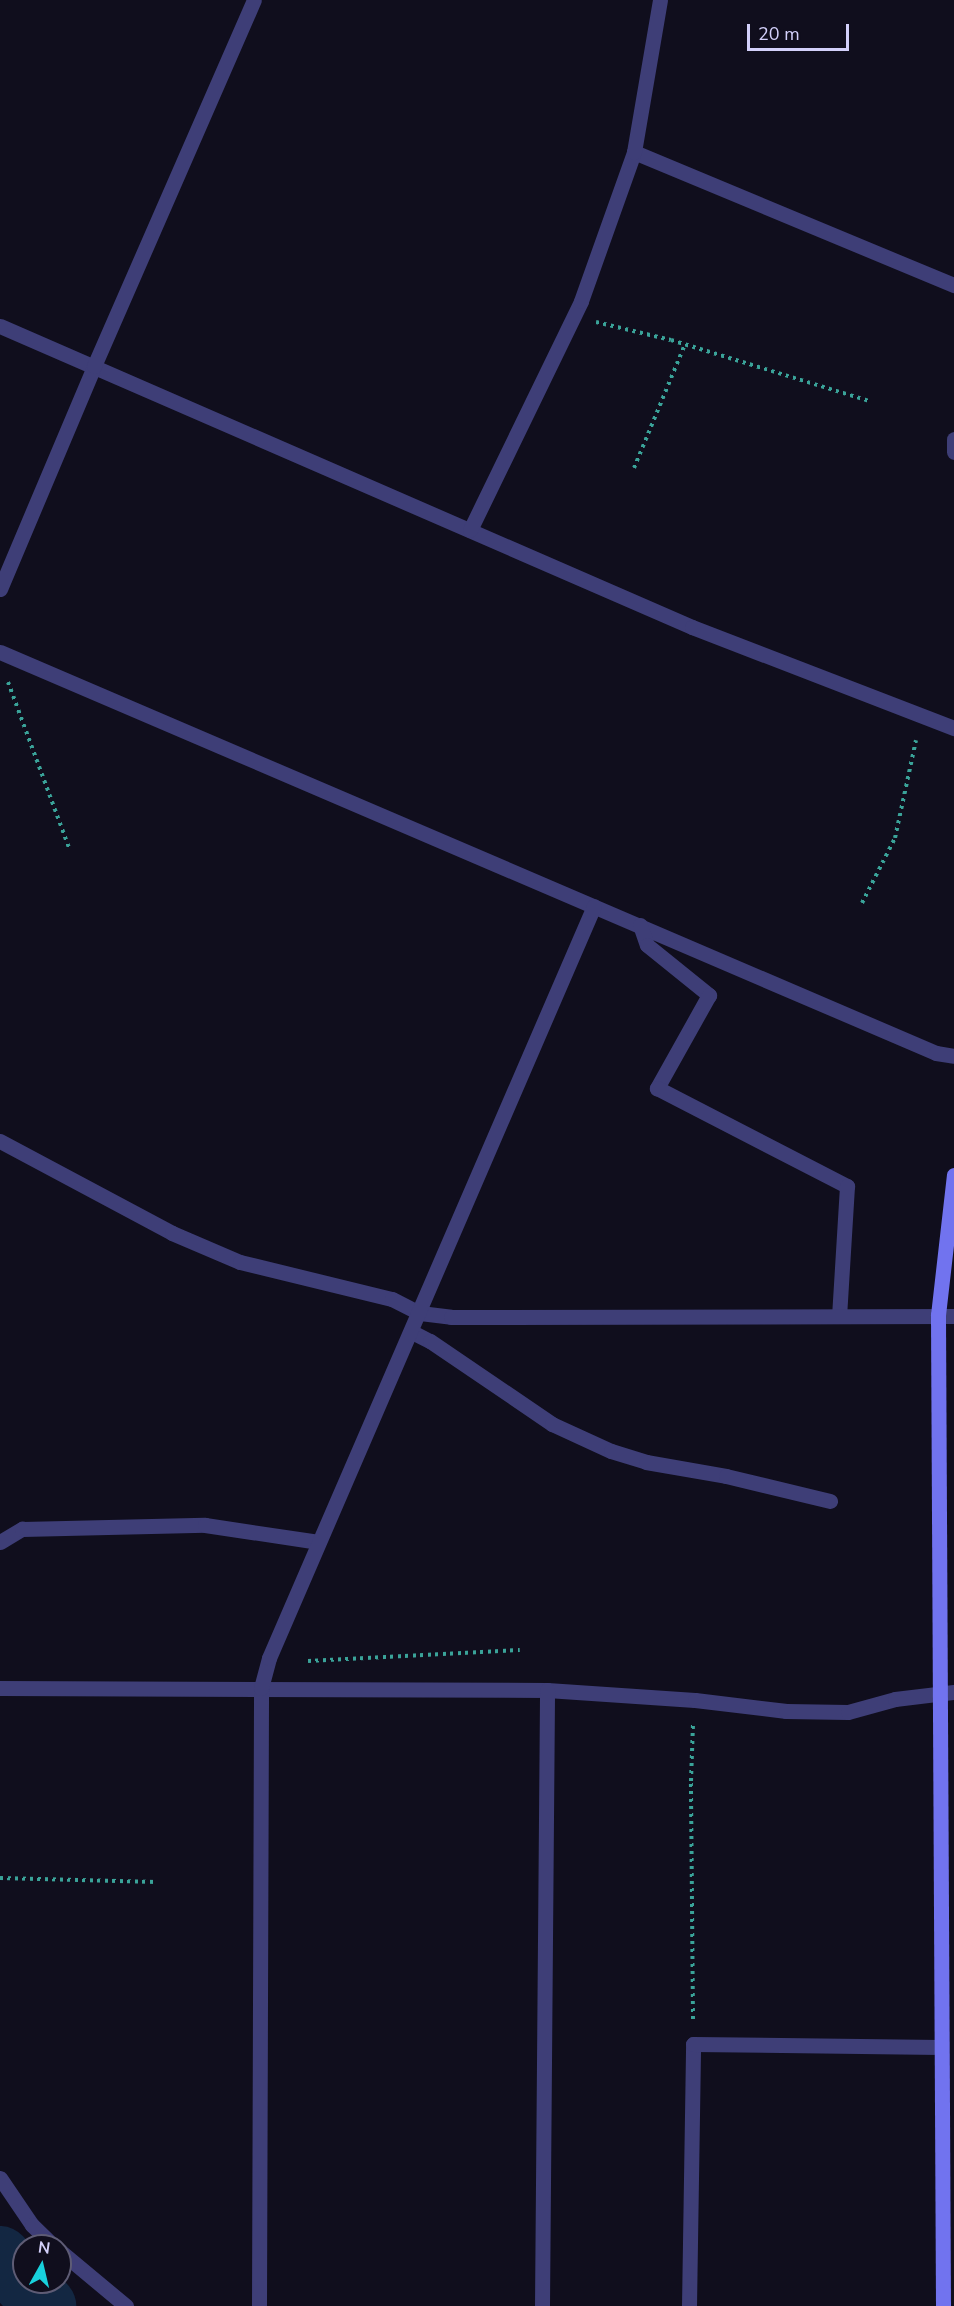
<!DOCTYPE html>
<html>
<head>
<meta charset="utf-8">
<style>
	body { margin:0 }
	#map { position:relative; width:954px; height:2306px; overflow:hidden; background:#100e1d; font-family:"Nunito Sans",sans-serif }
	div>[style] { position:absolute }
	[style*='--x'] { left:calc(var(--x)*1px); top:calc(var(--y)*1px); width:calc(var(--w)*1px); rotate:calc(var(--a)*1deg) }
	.river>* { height:62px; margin:-31px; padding:0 31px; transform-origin:31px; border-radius:31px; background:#132742 }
	.path>* { height:4px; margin-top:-2px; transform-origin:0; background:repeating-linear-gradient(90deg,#3aa399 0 3px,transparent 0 7.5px) }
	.street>* { height:15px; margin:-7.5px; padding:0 7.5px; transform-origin:7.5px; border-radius:7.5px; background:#3e3e77 }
	.secondary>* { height:15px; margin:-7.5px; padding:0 7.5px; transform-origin:7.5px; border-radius:7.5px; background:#7173ef }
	span { translate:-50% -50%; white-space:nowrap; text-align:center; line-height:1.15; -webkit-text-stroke:6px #100e1d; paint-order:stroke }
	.north { position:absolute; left:12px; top:2234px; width:60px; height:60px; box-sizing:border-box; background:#100e1d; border:2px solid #5e5c75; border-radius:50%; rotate:8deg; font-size:16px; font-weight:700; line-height:24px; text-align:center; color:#d3d0fa }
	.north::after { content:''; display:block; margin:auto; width:21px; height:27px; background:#18d1dd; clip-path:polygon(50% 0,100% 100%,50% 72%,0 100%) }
	.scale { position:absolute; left:747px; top:24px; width:102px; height:27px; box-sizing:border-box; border:3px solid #d3d0fa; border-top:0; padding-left:8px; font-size:18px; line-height:21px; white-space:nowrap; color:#d3d0fa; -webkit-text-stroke:4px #100e1d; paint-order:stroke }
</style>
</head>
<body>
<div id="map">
	<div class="river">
		<div style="--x:0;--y:2257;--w:67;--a:47.4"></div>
	</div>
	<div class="path">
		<div style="--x:596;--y:322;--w:77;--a:13.5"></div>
		<div style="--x:671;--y:340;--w:207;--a:17.1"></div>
		<div style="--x:634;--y:468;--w:134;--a:-67.6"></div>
		<div style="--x:8;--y:682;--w:177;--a:69.8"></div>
		<div style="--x:862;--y:903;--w:73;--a:-63.1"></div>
		<div style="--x:895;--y:838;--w:100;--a:-77.9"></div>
		<div style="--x:308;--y:1661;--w:212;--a:-3"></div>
		<div style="--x:0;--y:1878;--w:157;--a:1.5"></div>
		<div style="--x:693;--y:2019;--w:238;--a:-90.5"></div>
		<div style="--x:691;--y:1781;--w:57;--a:-88"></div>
	</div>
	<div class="street">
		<div style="--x:634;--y:152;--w:347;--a:22.6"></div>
		<div style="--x:0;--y:326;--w:755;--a:23.51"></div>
		<div style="--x:692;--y:627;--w:281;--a:21.1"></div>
		<div style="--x:954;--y:439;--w:13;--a:90"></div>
		<div style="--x:470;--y:530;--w:254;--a:-64.1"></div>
		<div style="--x:581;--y:301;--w:158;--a:-70.4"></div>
		<div style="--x:634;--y:152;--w:154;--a:-80.3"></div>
		<div style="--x:0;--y:589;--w:242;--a:-67.1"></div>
		<div style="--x:94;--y:366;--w:399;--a:-66.4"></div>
		<div style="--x:0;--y:652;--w:1018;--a:23.19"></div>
		<div style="--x:936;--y:1053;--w:18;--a:9"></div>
		<div style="--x:640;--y:925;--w:21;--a:71"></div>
		<div style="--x:647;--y:945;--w:80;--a:38.9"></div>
		<div style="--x:709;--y:995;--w:107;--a:119.2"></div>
		<div style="--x:657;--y:1088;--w:214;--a:27.3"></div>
		<div style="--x:847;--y:1186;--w:130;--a:93.5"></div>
		<div style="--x:0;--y:1141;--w:195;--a:28.1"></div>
		<div style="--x:172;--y:1233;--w:74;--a:23.1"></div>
		<div style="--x:240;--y:1262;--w:156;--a:13.7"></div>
		<div style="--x:392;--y:1299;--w:31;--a:27"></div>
		<div style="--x:420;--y:1313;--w:31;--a:7"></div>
		<div style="--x:451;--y:1317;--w:503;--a:-0.11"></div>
		<div style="--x:412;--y:1332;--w:20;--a:27"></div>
		<div style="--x:430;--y:1341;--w:148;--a:34.2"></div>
		<div style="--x:552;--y:1424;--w:65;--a:24.6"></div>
		<div style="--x:611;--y:1451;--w:37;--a:17"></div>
		<div style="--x:646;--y:1462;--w:81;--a:9.9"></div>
		<div style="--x:726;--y:1476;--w:107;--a:13.5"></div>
		<div style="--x:0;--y:1542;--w:26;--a:-31"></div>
		<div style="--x:22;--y:1529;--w:183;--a:-1.3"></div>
		<div style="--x:205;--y:1525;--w:115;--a:8.5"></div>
		<div style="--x:0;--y:1688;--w:547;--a:0.21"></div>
		<div style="--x:547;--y:1690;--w:148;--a:3.9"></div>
		<div style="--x:695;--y:1700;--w:92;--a:6.9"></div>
		<div style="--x:786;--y:1711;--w:62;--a:0.9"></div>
		<div style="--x:848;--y:1712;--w:49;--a:-15.5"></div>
		<div style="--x:895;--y:1699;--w:59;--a:-6.8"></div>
		<div style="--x:0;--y:2178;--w:57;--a:55.8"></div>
		<div style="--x:32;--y:2225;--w:30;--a:44"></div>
		<div style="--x:60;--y:2251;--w:86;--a:39.8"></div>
		<div style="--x:259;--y:2306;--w:618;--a:-89.81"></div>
		<div style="--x:261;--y:1688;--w:31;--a:-75"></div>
		<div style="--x:269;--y:1658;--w:819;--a:-66.63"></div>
		<div style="--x:542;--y:2306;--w:616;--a:-89.53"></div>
		<div style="--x:689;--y:2306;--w:262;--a:-89.1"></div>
		<div style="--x:693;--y:2044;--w:247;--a:0.7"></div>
	</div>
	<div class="secondary">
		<div style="--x:943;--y:2306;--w:991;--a:-90.29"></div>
		<div style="--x:938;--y:1315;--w:141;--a:-83.5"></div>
	</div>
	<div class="north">N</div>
	<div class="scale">20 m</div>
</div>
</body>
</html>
